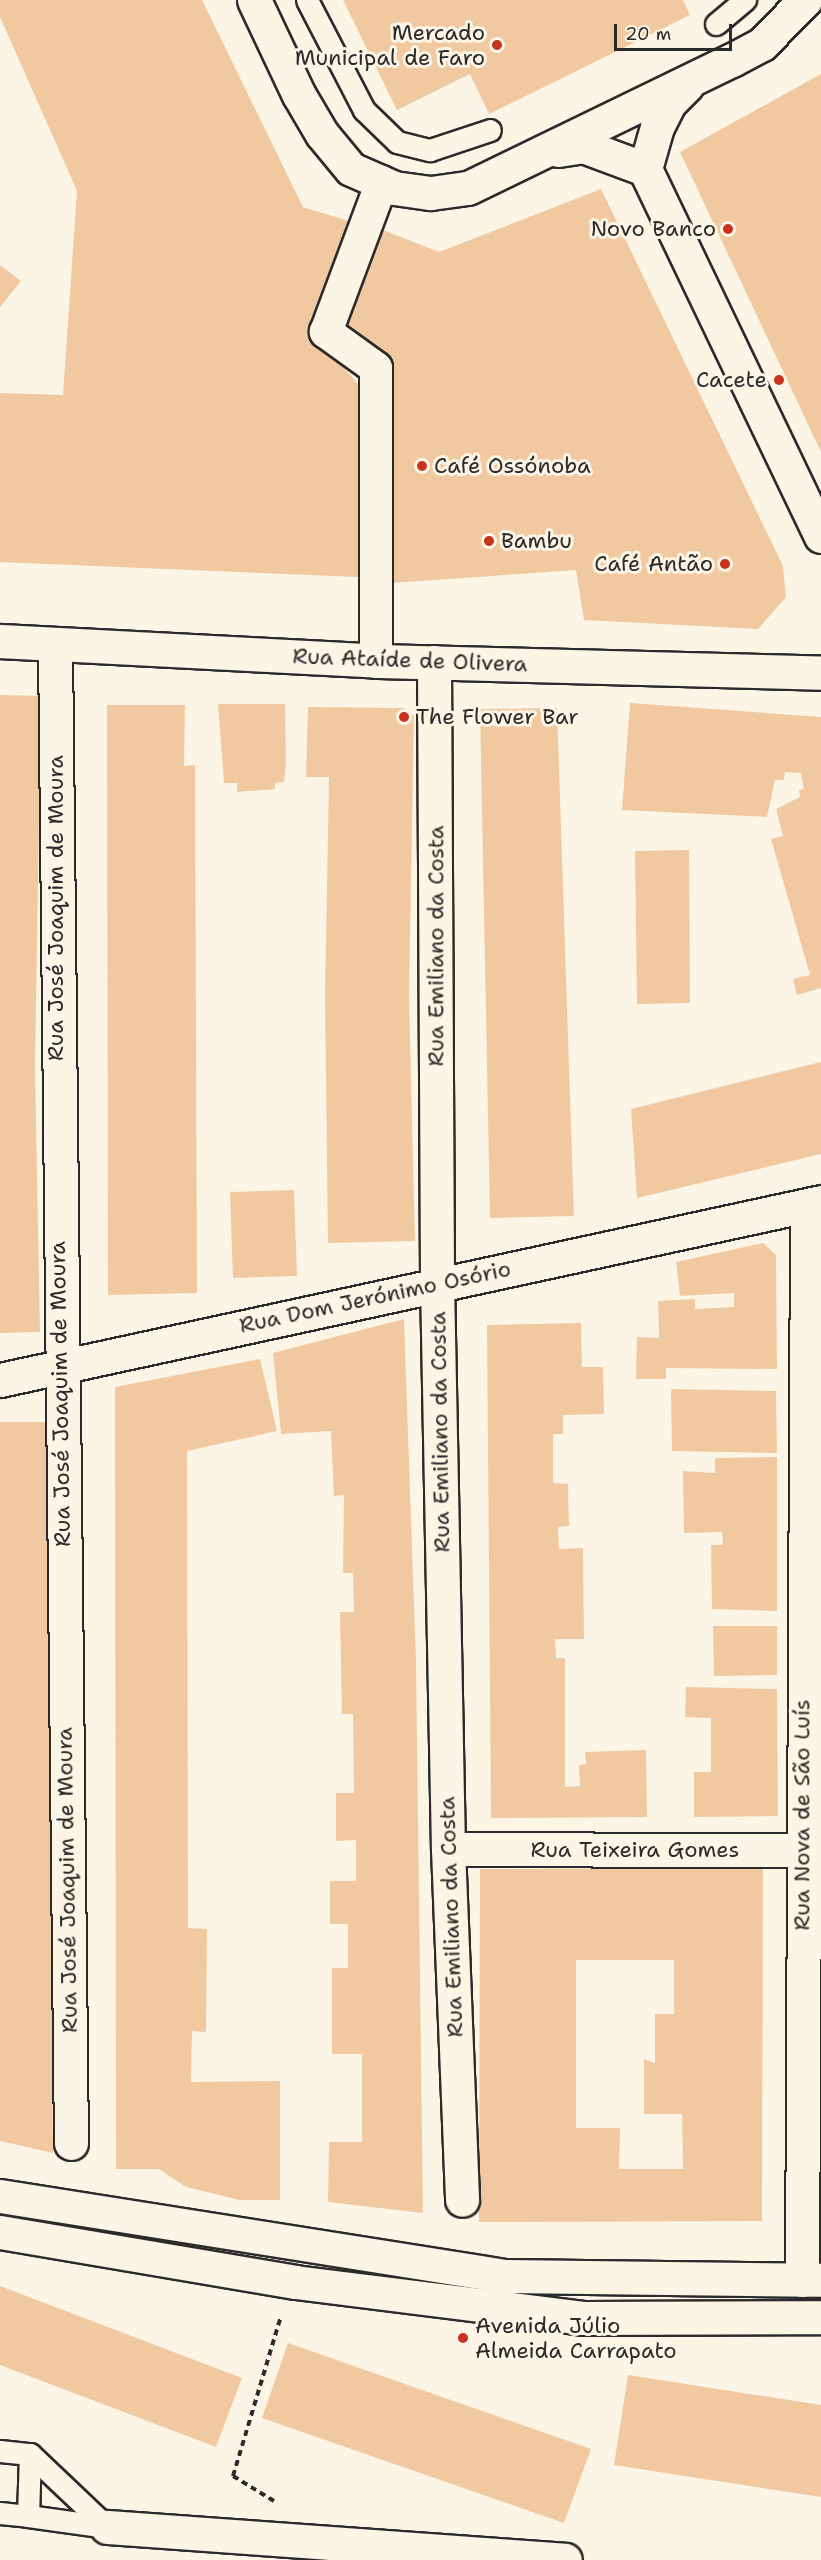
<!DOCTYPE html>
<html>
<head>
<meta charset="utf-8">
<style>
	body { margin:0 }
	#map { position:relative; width:821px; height:2560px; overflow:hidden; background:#fcf5e5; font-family:"Shantell Sans",sans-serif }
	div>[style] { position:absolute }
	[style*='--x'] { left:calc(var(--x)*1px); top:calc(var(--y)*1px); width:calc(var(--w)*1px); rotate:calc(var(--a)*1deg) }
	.building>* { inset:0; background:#f1c9a0 }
	.path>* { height:4px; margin-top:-2px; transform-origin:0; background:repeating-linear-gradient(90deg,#2b2b2b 0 6px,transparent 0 10.5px) }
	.roads { filter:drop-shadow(2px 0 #2b2b2b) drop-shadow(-2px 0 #2b2b2b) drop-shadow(0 2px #2b2b2b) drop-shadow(0 -2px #2b2b2b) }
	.service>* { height:21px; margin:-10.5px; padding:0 10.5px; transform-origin:10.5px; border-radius:10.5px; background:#fcf5e5 }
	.pedestrian>* { height:32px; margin:-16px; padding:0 16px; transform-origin:16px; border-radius:16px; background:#fcf5e5 }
	.minor>* { height:33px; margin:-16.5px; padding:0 16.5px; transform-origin:16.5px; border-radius:16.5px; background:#fcf5e5 }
	.tertiary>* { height:33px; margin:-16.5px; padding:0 16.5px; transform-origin:16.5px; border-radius:16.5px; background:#fcf5e5 }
	.secondary>* { height:33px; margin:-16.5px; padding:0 16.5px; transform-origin:16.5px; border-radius:16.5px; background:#fcf5e5 }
	.dots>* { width:16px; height:16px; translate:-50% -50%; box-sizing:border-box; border:3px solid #fcf5e5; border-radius:50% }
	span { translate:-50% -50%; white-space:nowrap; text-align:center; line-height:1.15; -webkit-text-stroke:6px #fcf5e5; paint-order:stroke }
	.poi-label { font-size:22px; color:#2b2b2b }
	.right { translate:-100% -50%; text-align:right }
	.left { translate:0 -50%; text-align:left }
	.street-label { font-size:22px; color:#2b2b2b }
	.scale { position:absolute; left:614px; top:24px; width:118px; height:27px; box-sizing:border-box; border:3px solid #2b2b2b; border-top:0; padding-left:8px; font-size:18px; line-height:21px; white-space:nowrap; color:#2b2b2b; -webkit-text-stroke:4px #fcf5e5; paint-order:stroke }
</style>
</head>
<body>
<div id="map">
	<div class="building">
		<div style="clip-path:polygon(0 0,202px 0,303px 207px,352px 222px,311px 333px,377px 404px,358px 577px,0 562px,0 393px,63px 395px,77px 191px,0 17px)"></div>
		<div style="clip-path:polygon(343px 0,683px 0,690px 15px,489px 114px,470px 74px,397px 110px)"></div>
		<div style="clip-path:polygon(821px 74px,821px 452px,680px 152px)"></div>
		<div style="clip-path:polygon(601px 189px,783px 566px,786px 597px,758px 629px,584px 620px,576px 570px,391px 583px,389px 370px,343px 323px,378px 228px,439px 252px)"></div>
		<div style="clip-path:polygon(0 265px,21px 281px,0 307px)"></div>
		<div style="clip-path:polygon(0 695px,41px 696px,35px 1068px,40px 1332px,0 1333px)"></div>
		<div style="clip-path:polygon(630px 703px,821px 717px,821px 988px,797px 995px,793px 979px,810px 975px,771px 839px,783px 836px,776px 809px,800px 797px,799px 790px,804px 789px,801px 773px,785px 772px,784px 780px,775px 780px,767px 817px,622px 810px)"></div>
		<div style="clip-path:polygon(218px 704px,285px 704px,286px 764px,284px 782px,275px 783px,275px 789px,237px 792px,237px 783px,224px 783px)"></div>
		<div style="clip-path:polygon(107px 705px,185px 705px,184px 766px,195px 765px,197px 1293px,108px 1295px)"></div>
		<div style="clip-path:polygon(308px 707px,404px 708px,414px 716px,409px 995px,415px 1241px,328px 1243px,325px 996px,329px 777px,306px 777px)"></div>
		<div style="clip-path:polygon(557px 708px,574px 1216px,490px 1218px,480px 709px)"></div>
		<div style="clip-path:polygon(689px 850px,690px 1003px,637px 1004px,635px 851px)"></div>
		<div style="clip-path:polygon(821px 1062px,821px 1154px,637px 1198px,631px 1109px)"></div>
		<div style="clip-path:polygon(294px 1190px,297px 1276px,233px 1278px,230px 1192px)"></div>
		<div style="clip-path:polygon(763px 1243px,776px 1255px,777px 1369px,666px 1368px,666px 1379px,636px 1379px,637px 1337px,659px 1338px,658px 1301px,695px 1299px,695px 1309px,734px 1307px,734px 1293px,680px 1296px,676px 1262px)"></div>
		<div style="clip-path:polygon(404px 1319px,416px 1661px,423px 2213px,328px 2202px,329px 2142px,362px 2142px,362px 2054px,332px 2054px,332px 1968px,348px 1968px,348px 1924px,330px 1924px,330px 1881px,356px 1881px,356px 1840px,336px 1841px,336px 1793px,354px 1793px,353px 1714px,342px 1714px,340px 1612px,354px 1612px,353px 1573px,343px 1573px,344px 1495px,334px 1496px,331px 1431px,281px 1434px,273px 1353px)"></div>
		<div style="clip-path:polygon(581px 1323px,582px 1367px,603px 1367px,604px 1414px,563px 1415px,563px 1434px,553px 1434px,553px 1483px,568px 1484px,569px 1526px,558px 1527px,559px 1549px,583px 1548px,584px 1639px,555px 1639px,556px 1658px,565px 1658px,565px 1787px,580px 1786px,579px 1765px,586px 1764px,585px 1752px,646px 1750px,647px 1817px,491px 1818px,487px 1325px)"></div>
		<div style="clip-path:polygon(260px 1359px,277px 1431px,187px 1451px,188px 1928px,207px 1929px,206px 2032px,192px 2031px,191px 2082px,280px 2081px,280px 2200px,239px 2200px,186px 2187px,159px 2169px,116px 2169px,115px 1387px)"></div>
		<div style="clip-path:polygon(671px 1389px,776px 1391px,777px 1453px,672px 1451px)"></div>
		<div style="clip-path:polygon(0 1422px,48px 1422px,53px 2153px,0 2141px)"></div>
		<div style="clip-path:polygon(777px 1457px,777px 1611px,712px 1609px,711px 1545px,723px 1545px,722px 1532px,684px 1533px,683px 1471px,715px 1473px,715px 1458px)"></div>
		<div style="clip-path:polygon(713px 1626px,777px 1626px,777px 1675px,714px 1676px)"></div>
		<div style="clip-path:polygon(686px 1687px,777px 1689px,778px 1816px,694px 1817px,694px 1772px,711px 1772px,711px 1718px,685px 1717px)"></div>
		<div style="clip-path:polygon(evenodd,763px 1868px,762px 2221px,479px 2222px,480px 1869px,763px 1868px,576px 1960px,674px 1960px,674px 2014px,655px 2014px,655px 2063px,644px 2059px,644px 2114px,682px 2114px,683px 2169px,619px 2169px,620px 2128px,576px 2128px,576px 1960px)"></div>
		<div style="clip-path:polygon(0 2286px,242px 2378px,216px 2447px,0 2365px)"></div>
		<div style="clip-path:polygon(288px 2343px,591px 2449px,564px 2523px,262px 2418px)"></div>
		<div style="clip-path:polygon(628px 2375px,821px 2405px,821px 2497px,614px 2465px)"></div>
	</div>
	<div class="path">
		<div style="--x:274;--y:2501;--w:48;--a:-148.6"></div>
		<div style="--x:233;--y:2476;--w:167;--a:-73.3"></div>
	</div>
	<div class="roads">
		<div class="service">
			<div style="--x:307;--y:0;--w:124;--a:62.6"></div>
			<div style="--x:364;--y:110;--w:46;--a:44.1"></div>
			<div style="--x:397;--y:142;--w:34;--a:14"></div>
			<div style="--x:430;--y:150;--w:63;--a:-18.4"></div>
			<div style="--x:716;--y:24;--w:38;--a:-40"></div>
			<div style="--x:0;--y:2451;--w:30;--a:6"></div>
			<div style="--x:0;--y:2513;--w:28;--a:6"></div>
			<div style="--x:28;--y:2516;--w:62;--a:-88.2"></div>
			<div style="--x:28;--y:2516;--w:80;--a:7.9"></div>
			<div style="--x:107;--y:2527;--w:106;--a:-136.5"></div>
		</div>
		<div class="pedestrian">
			<div style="--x:376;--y:661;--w:293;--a:-90"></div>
			<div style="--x:376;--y:368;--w:62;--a:-144.2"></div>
			<div style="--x:326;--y:332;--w:160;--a:-69.5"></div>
		</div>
		<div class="minor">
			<div style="--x:254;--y:0;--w:105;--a:64.7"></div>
			<div style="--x:299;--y:95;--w:45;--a:59.5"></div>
			<div style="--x:322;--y:134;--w:45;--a:50.4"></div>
			<div style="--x:351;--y:169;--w:47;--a:23.8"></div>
			<div style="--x:394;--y:188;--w:37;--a:8"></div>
			<div style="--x:431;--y:193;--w:37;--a:-8"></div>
			<div style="--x:468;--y:188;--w:293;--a:-25.9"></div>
			<div style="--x:732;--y:60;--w:34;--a:-28"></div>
			<div style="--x:762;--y:44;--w:62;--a:-45.7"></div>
			<div style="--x:558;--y:150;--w:25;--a:-9"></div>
			<div style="--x:583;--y:146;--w:66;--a:20.4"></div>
			<div style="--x:645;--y:169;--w:407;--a:64.4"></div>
			<div style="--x:645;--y:169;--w:44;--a:-74.1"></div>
			<div style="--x:657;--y:127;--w:28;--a:-63"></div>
			<div style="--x:670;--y:102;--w:24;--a:-45"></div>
			<div style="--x:55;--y:644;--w:1499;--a:89.39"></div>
			<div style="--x:434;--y:662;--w:620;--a:89.72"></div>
			<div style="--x:437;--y:1282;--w:567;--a:88.89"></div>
			<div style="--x:448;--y:1849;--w:351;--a:87.7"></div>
			<div style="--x:0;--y:1380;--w:840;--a:-12.23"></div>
			<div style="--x:448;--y:1849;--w:373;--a:0.2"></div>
			<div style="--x:802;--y:2280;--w:1074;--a:-89.73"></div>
			<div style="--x:107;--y:2527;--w:459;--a:4.1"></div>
		</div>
		<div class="tertiary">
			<div style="--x:0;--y:641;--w:377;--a:3"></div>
			<div style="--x:376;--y:661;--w:445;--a:1.5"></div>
		</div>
		<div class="secondary">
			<div style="--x:0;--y:2196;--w:511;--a:9"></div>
			<div style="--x:505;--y:2276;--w:316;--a:0.7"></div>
			<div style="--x:0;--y:2232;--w:299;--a:9.6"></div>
			<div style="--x:295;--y:2282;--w:290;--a:7.1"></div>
			<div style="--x:583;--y:2318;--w:238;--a:-0.2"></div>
		</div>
	</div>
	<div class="dots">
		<div style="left:497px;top:45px;background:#c8321e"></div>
		<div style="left:728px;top:229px;background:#c8321e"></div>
		<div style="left:779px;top:380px;background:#c8321e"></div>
		<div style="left:422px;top:466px;background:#c8321e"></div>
		<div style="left:489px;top:541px;background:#c8321e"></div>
		<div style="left:725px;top:564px;background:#c8321e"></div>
		<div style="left:404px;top:717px;background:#c8321e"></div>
		<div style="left:463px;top:2338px;background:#c8321e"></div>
	</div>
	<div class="poi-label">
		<span class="right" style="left:485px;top:45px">Mercado<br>Municipal de Faro</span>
		<span class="right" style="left:716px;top:229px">Novo Banco</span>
		<span class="right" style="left:767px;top:380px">Cacete</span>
		<span class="left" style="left:434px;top:466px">Café Ossónoba</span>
		<span class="left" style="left:501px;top:541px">Bambu</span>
		<span class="right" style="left:713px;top:564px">Café Antão</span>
		<span class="left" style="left:416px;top:717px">The Flower Bar</span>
		<span class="left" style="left:475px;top:2338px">Avenida Júlio<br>Almeida Carrapato</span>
	</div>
	<div class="street-label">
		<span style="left:410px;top:660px;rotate:2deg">Rua Ataíde de Olivera</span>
		<span style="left:56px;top:908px;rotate:-90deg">Rua José Joaquim de Moura</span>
		<span style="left:436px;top:946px;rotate:-90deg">Rua Emiliano da Costa</span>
		<span style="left:375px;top:1297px;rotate:-12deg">Rua Dom Jerónimo Osório</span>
		<span style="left:60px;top:1394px;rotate:-91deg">Rua José Joaquim de Moura</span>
		<span style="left:440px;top:1432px;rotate:-91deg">Rua Emiliano da Costa</span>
		<span style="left:802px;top:1815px;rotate:-90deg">Rua Nova de São Luís</span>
		<span style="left:635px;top:1850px">Rua Teixeira Gomes</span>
		<span style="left:67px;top:1880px;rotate:-91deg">Rua José Joaquim de Moura</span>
		<span style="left:451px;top:1917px;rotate:-92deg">Rua Emiliano da Costa</span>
	</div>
	<div class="scale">20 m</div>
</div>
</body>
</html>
